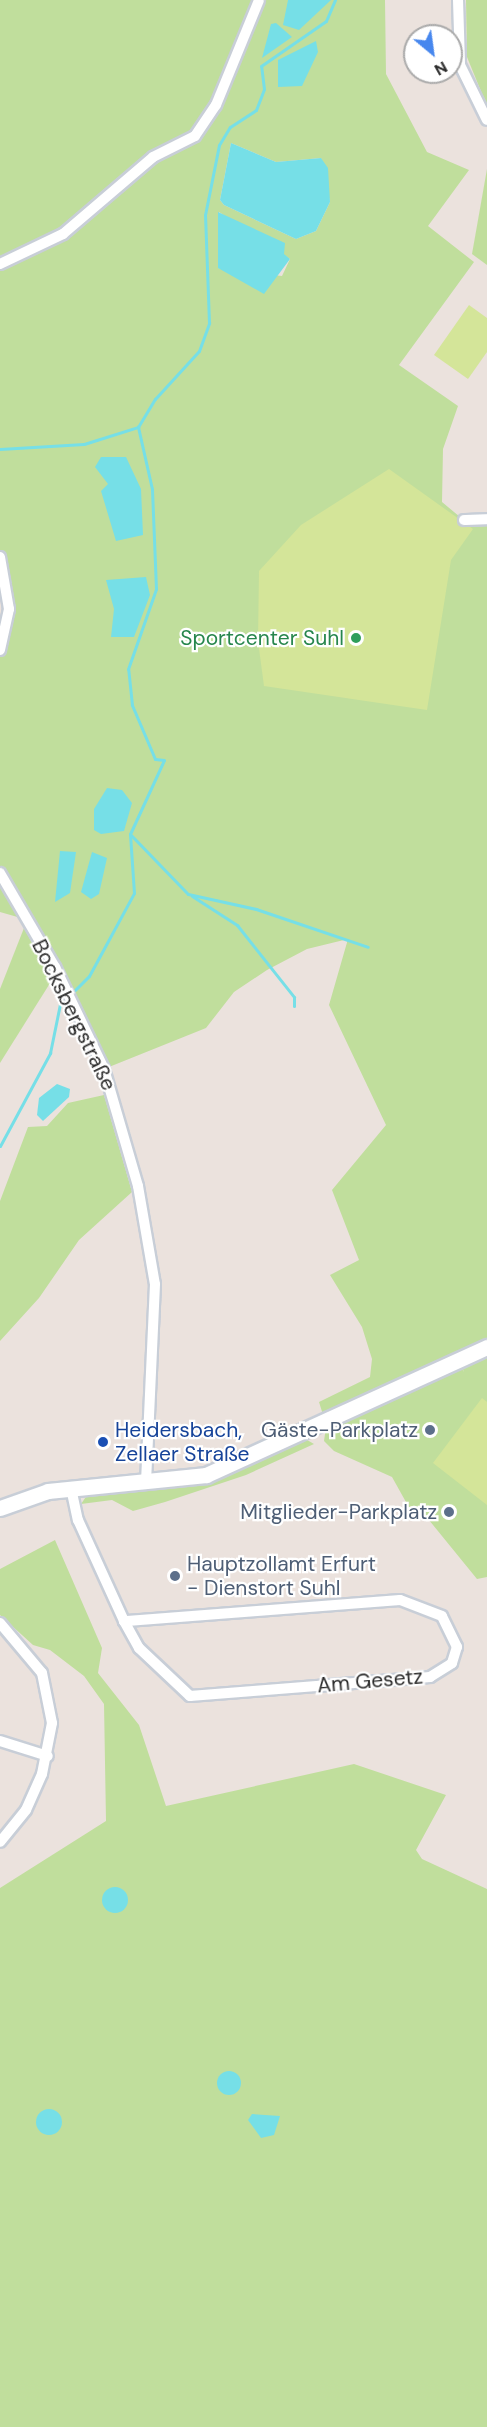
<!DOCTYPE html>
<html>
<head>
<meta charset="utf-8">
<style>
	body { margin:0 }
	#map { position:relative; width:487px; height:2427px; overflow:hidden; background:#ebe2dd; font-family:"DM Sans",sans-serif }
	div>[style] { position:absolute }
	[style*='--x'] { left:calc(var(--x)*1px); top:calc(var(--y)*1px); width:calc(var(--w)*1px); rotate:calc(var(--a)*1deg) }
	.green>* { inset:0; background:#c0de9c }
	.pitch>* { inset:0; background:#d4e599 }
	.water>* { inset:0; background:#76dfe7 }
	.round { border-radius:50% }
	.stream>* { height:3px; margin:-1.5px; padding:0 1.5px; transform-origin:1.5px; border-radius:1.5px; background:#76dfe7 }
	.roads { filter:drop-shadow(2px 0 #c8ced7) drop-shadow(-2px 0 #c8ced7) drop-shadow(0 2px #c8ced7) drop-shadow(0 -2px #c8ced7) }
	.street>* { height:10px; margin:-5px; padding:0 5px; transform-origin:5px; border-radius:5px; background:#fff }
	.secondary>* { height:15px; margin:-7.5px; padding:0 7.5px; transform-origin:7.5px; border-radius:7.5px; background:#fff }
	.dots>* { width:16px; height:16px; translate:-50% -50%; box-sizing:border-box; border:3px solid #fff; border-radius:50% }
	span { translate:-50% -50%; white-space:nowrap; text-align:center; line-height:1.15; -webkit-text-stroke:4.5px #fff; paint-order:stroke }
	.leisure-label { font-size:21px; color:#27864d }
	.right { translate:-100% -50%; text-align:right }
	.street-label { font-size:21px; color:#2a2a2a }
	.transit-label { font-size:21px; color:#164399 }
	.left { translate:0 -50%; text-align:left }
	.service-label { font-size:21px; color:#4e5e75 }
	.north { position:absolute; left:403px; top:24px; width:60px; height:60px; box-sizing:border-box; background:#fff; border:2px solid #aaa; border-radius:50%; rotate:151deg; font-size:16px; font-weight:700; line-height:24px; text-align:center; color:#2a2a2a }
	.north::after { content:''; display:block; margin:auto; width:21px; height:27px; background:#4787ee; clip-path:polygon(50% 0,100% 100%,50% 72%,0 100%) }
</style>
</head>
<body>
<div id="map">
	<div class="green">
		<div style="clip-path:polygon(evenodd,0 0,385px 0,386px 74px,427px 152px,469px 170px,428px 226px,474px 262px,399px 365px,458px 406px,443px 449px,442px 502px,466px 522px,487px 519px,487px 1342px,324px 1418px,319px 1402px,370px 1377px,372px 1359px,362px 1327px,330px 1275px,359px 1260px,332px 1190px,386px 1125px,329px 1005px,348px 939px,307px 949px,267px 970px,234px 992px,206px 1028px,104px 1069px,28px 920px,0 912px,0 650px,9px 609px,0 557px,0 0,231px 143px,276px 162px,321px 158px,330px 202px,316px 231px,296px 239px,224px 205px,220px 200px,231px 143px,0 0,219px 212px,290px 259px,282px 276px,218px 268px,219px 212px)"></div>
		<div style="clip-path:polygon(466px 0,487px 0,487px 106px,467px 57px)"></div>
		<div style="clip-path:polygon(487px 169px,487px 265px,472px 254px)"></div>
		<div style="clip-path:polygon(24px 928px,52px 980px,0 1063px,0 989px)"></div>
		<div style="clip-path:polygon(104px 1095px,132px 1192px,79px 1240px,39px 1298px,0 1341px,0 1201px,28px 1127px,47px 1126px,68px 1103px)"></div>
		<div style="clip-path:polygon(487px 1347px,487px 1577px,477px 1579px,420px 1509px,411px 1511px,392px 1477px,334px 1451px,324px 1441px,326px 1427px,460px 1366px,464px 1372px,459px 1361px)"></div>
		<div style="clip-path:polygon(302px 1437px,314px 1444px,246px 1475px,165px 1502px,133px 1511px,112px 1500px,81px 1504px,90px 1491px,152px 1488px)"></div>
		<div style="clip-path:polygon(55px 1540px,102px 1648px,98px 1673px,139px 1725px,166px 1806px,354px 1764px,446px 1795px,416px 1850px,422px 1859px,487px 1889px,487px 2427px,0 2427px,0 1888px,106px 1821px,104px 1704px,84px 1676px,50px 1650px,33px 1645px,0 1615px,0 1569px)"></div>
	</div>
	<div class="pitch">
		<div style="clip-path:polygon(469px 305px,487px 318px,487px 352px,468px 379px,434px 355px)"></div>
		<div style="clip-path:polygon(389px 469px,473px 529px,451px 560px,427px 710px,264px 686px,258px 641px,259px 571px,301px 525px)"></div>
		<div style="clip-path:polygon(482px 1398px,487px 1402px,487px 1505px,433px 1463px)"></div>
	</div>
	<div class="water">
		<div style="clip-path:polygon(288px 0,331px 0,299px 30px,283px 25px)"></div>
		<div style="clip-path:polygon(276px 23px,292px 37px,262px 58px,271px 24px)"></div>
		<div style="clip-path:polygon(316px 41px,318px 52px,302px 86px,278px 87px,278px 60px)"></div>
		<div style="clip-path:polygon(231px 143px,276px 162px,321px 158px,328px 168px,330px 202px,316px 231px,296px 239px,224px 205px,220px 200px)"></div>
		<div style="clip-path:polygon(218px 212px,285px 243px,284px 254px,290px 259px,264px 294px,218px 268px)"></div>
		<div style="clip-path:polygon(101px 457px,126px 457px,141px 489px,143px 535px,116px 541px,101px 491px,108px 484px,95px 467px)"></div>
		<div style="clip-path:polygon(146px 577px,150px 595px,134px 637px,111px 637px,114px 609px,106px 580px)"></div>
		<div style="clip-path:polygon(107px 788px,122px 790px,132px 803px,124px 831px,101px 834px,94px 830px,94px 809px)"></div>
		<div style="clip-path:polygon(60px 851px,76px 852px,70px 893px,55px 902px)"></div>
		<div style="clip-path:polygon(92px 852px,107px 858px,99px 894px,91px 899px,81px 892px)"></div>
		<div style="clip-path:polygon(57px 1084px,70px 1089px,69px 1097px,43px 1121px,37px 1115px,39px 1098px)"></div>
		<div class="round" style="left:102px;top:1887px;width:26px;height:26px"></div>
		<div class="round" style="left:217px;top:2071px;width:24px;height:24px"></div>
		<div class="round" style="left:36px;top:2109px;width:26px;height:26px"></div>
		<div style="clip-path:polygon(252px 2114px,280px 2116px,274px 2135px,261px 2138px,248px 2120px)"></div>
	</div>
	<div class="stream">
		<div style="--x:0;--y:449;--w:84;--a:-3.4"></div>
		<div style="--x:84;--y:444;--w:57;--a:-17.5"></div>
		<div style="--x:130;--y:834;--w:83;--a:46"></div>
		<div style="--x:188;--y:894;--w:70;--a:12.4"></div>
		<div style="--x:256;--y:909;--w:118;--a:18.7"></div>
		<div style="--x:192;--y:896;--w:54;--a:32.8"></div>
		<div style="--x:237;--y:925;--w:92;--a:51.6"></div>
		<div style="--x:294;--y:997;--w:9;--a:90"></div>
		<div style="--x:74;--y:991;--w:21;--a:-45"></div>
		<div style="--x:89;--y:976;--w:94;--a:-61.5"></div>
		<div style="--x:134;--y:893;--w:59;--a:-93.9"></div>
		<div style="--x:130;--y:834;--w:81;--a:-65.3"></div>
		<div style="--x:164;--y:760;--w:9;--a:-174"></div>
		<div style="--x:155;--y:759;--w:59;--a:-113.1"></div>
		<div style="--x:132;--y:705;--w:36;--a:-96"></div>
		<div style="--x:128;--y:669;--w:85;--a:-70.7"></div>
		<div style="--x:156;--y:589;--w:100;--a:-92.3"></div>
		<div style="--x:152;--y:489;--w:64;--a:-102.7"></div>
		<div style="--x:138;--y:427;--w:33;--a:-59"></div>
		<div style="--x:155;--y:399;--w:65;--a:-47.5"></div>
		<div style="--x:199;--y:351;--w:30;--a:-70"></div>
		<div style="--x:209;--y:323;--w:108;--a:-92.1"></div>
		<div style="--x:205;--y:215;--w:71;--a:-78.7"></div>
		<div style="--x:219;--y:145;--w:21;--a:-59"></div>
		<div style="--x:230;--y:127;--w:31;--a:-33"></div>
		<div style="--x:256;--y:110;--w:22;--a:-69"></div>
		<div style="--x:264;--y:89;--w:23;--a:-97"></div>
		<div style="--x:261;--y:66;--w:79;--a:-34.7"></div>
		<div style="--x:326;--y:21;--w:23;--a:-67"></div>
		<div style="--x:0;--y:1146;--w:106;--a:-61.7"></div>
		<div style="--x:50;--y:1053;--w:55;--a:-78.5"></div>
	</div>
	<div class="roads">
		<div class="street">
			<div style="--x:458;--y:0;--w:65;--a:88.2"></div>
			<div style="--x:460;--y:65;--w:61;--a:63.9"></div>
			<div style="--x:0;--y:264;--w:70;--a:-25.5"></div>
			<div style="--x:63;--y:234;--w:118;--a:-40.5"></div>
			<div style="--x:153;--y:157;--w:47;--a:-26.6"></div>
			<div style="--x:195;--y:136;--w:37;--a:-56"></div>
			<div style="--x:216;--y:105;--w:113;--a:-67.7"></div>
			<div style="--x:464;--y:520;--w:23;--a:-2"></div>
			<div style="--x:0;--y:557;--w:53;--a:80.2"></div>
			<div style="--x:9;--y:609;--w:42;--a:102.4"></div>
			<div style="--x:0;--y:873;--w:109;--a:59.7"></div>
			<div style="--x:55;--y:967;--w:113;--a:64.3"></div>
			<div style="--x:104;--y:1069;--w:122;--a:73.8"></div>
			<div style="--x:138;--y:1186;--w:99;--a:80.2"></div>
			<div style="--x:155;--y:1284;--w:200;--a:92.6"></div>
			<div style="--x:71;--y:1488;--w:33;--a:78"></div>
			<div style="--x:78;--y:1520;--w:111;--a:65.5"></div>
			<div style="--x:124;--y:1621;--w:31;--a:61"></div>
			<div style="--x:139;--y:1648;--w:70;--a:43.3"></div>
			<div style="--x:190;--y:1696;--w:241;--a:-4.5"></div>
			<div style="--x:430;--y:1677;--w:26;--a:-32"></div>
			<div style="--x:452;--y:1663;--w:17;--a:-73"></div>
			<div style="--x:457;--y:1647;--w:34;--a:-116"></div>
			<div style="--x:442;--y:1616;--w:45;--a:-159.1"></div>
			<div style="--x:400;--y:1600;--w:277;--a:175.6"></div>
			<div style="--x:0;--y:1623;--w:65;--a:50"></div>
			<div style="--x:42;--y:1673;--w:51;--a:78.7"></div>
			<div style="--x:52;--y:1723;--w:52;--a:101.1"></div>
			<div style="--x:42;--y:1774;--w:39;--a:114"></div>
			<div style="--x:26;--y:1810;--w:41;--a:129.1"></div>
			<div style="--x:0;--y:1741;--w:50;--a:17.4"></div>
		</div>
		<div class="secondary">
			<div style="--x:0;--y:1508;--w:51;--a:-19.5"></div>
			<div style="--x:48;--y:1491;--w:159;--a:-5.8"></div>
			<div style="--x:206;--y:1475;--w:309;--a:-24.5"></div>
		</div>
	</div>
	<div class="dots">
		<div style="left:356px;top:638px;background:#2e9e5b"></div>
		<div style="left:430px;top:1430px;background:#5c6f8a"></div>
		<div style="left:103px;top:1442px;background:#1a4fb4"></div>
		<div style="left:449px;top:1512px;background:#5c6f8a"></div>
		<div style="left:175px;top:1576px;background:#5c6f8a"></div>
	</div>
	<div class="leisure-label">
		<span class="right" style="left:344px;top:638px">Sportcenter Suhl</span>
	</div>
	<div class="street-label">
		<span style="left:74px;top:1015px;rotate:64deg">Bocksbergstraße</span>
		<span style="left:370px;top:1681px;rotate:-5deg">Am Gesetz</span>
	</div>
	<div class="transit-label">
		<span class="left" style="left:115px;top:1442px">Heidersbach,<br>Zellaer Straße</span>
	</div>
	<div class="service-label">
		<span class="right" style="left:418px;top:1430px">Gäste-Parkplatz</span>
		<span class="right" style="left:437px;top:1512px">Mitglieder-Parkplatz</span>
		<span class="left" style="left:187px;top:1576px">Hauptzollamt Erfurt<br>- Dienstort Suhl</span>
	</div>
	<div class="north">N</div>
</div>
</body>
</html>
